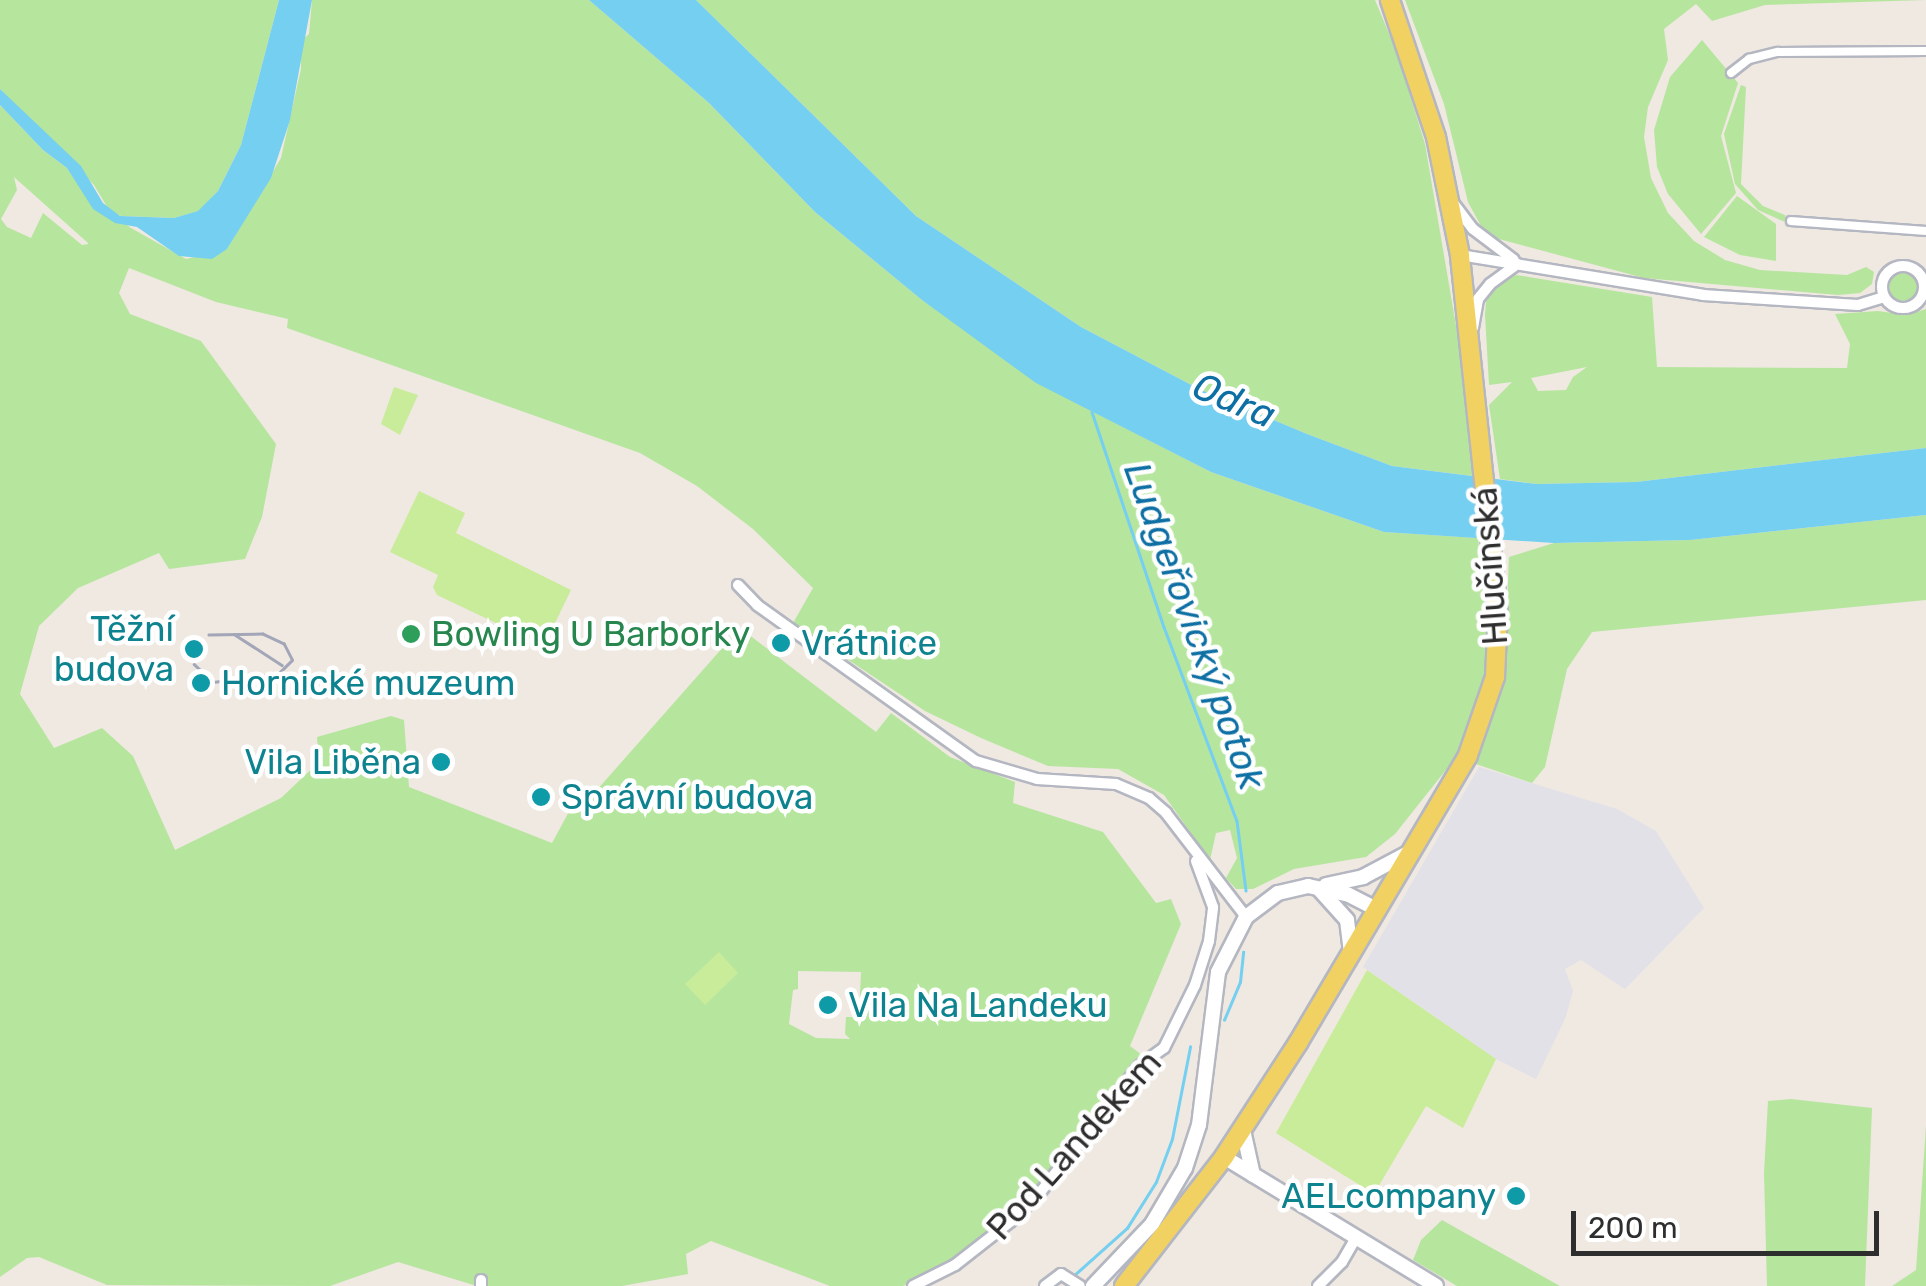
<!DOCTYPE html>
<html>
<head>
<meta charset="utf-8">
<style>
	body { margin:0 }
	#map { position:relative; width:1926px; height:1286px; overflow:hidden; background:#efe9e1; font-family:Rubik,sans-serif }
	div>[style] { position:absolute }
	[style*='--x'] { left:calc(var(--x)*1px); top:calc(var(--y)*1px); width:calc(var(--w)*1px); rotate:calc(var(--a)*1deg) }
	.industrial>* { inset:0; background:#e3e1e8 }
	.green>* { inset:0; background:#b6e59e }
	.round { border-radius:50% }
	.pitch>* { inset:0; background:#c9ec9a }
	.water>* { inset:0; background:#75cff0 }
	.stream>* { height:2.5px; margin:-1.25px; padding:0 1.25px; transform-origin:1.25px; border-radius:1.25px; background:#75cff0 }
	.roads { filter:drop-shadow(2px 0 #b4b7c1) drop-shadow(-2px 0 #b4b7c1) drop-shadow(0 2px #b4b7c1) drop-shadow(0 -2px #b4b7c1) }
	.pedestrian>* { height:8px; margin:-4px; padding:0 4px; transform-origin:4px; border-radius:4px; background:#fff }
	.minor>* { height:10px; margin:-5px; padding:0 5px; transform-origin:5px; border-radius:5px; background:#fff }
	.minor>.ring { margin:-5px; padding:0; box-sizing:content-box; background:none; border:10px solid #fff; border-radius:50% }
	.tertiary>* { height:14px; margin:-7px; padding:0 7px; transform-origin:7px; border-radius:7px; background:#fff }
	.primary>* { height:18px; margin:-9px; padding:0 9px; transform-origin:9px; border-radius:9px; background:#f2d163 }
	.rail>* { height:2.5px; margin:-1.25px; padding:0 1.25px; transform-origin:1.25px; border-radius:1.25px; background:#a3a6b8 }
	.dots>* { width:28px; height:28px; translate:-50% -50%; box-sizing:border-box; border:5px solid #fff; border-radius:50% }
	span { translate:-50% -50%; white-space:nowrap; text-align:center; line-height:1.15; -webkit-text-stroke:9px #fff; paint-order:stroke }
	.street-label { font-size:35px; color:#2e2e2e }
	.culture-label { font-size:35px; color:#0d838f }
	.right { translate:-100% -50%; text-align:right }
	.left { translate:0 -50%; text-align:left }
	.leisure-label { font-size:35px; color:#27864d }
	.water-label { font-size:38px; color:#0d6fa3; font-style:italic }
	.scale { position:absolute; left:1571px; top:1211px; width:308px; height:45px; box-sizing:border-box; border:5px solid #2e2e2e; border-top:0; padding-left:12px; font-size:30px; line-height:35px; white-space:nowrap; color:#2e2e2e; -webkit-text-stroke:8px #fff; paint-order:stroke }
</style>
</head>
<body>
<div id="map">
	<div class="industrial">
		<div style="clip-path:polygon(1479px 767px,1617px 809px,1656px 831px,1704px 908px,1625px 989px,1581px 960px,1565px 969px,1573px 991px,1565px 1019px,1536px 1079px,1496px 1059px,1363px 967px)"></div>
	</div>
	<div class="green">
		<div style="clip-path:polygon(0 0,279px 0,241px 145px,218px 191px,199px 211px,174px 218px,121px 216px,109px 210px,94px 185px,0 89px)"></div>
		<div style="clip-path:polygon(evenodd,312px 0,589px 0,709px 103px,815px 212px,922px 300px,1092px 411px,1211px 472px,1384px 532px,1478px 538px,1489px 644px,1481px 698px,1461px 751px,1395px 834px,1366px 857px,1294px 869px,1253px 889px,1236px 889px,1226px 878px,1237px 858px,1230px 830px,1216px 833px,1210px 860px,1164px 795px,1118px 769px,1048px 766px,981px 738px,925px 711px,793px 623px,813px 588px,753px 529px,697px 486px,640px 453px,287px 328px,288px 319px,216px 302px,129px 268px,119px 293px,130px 314px,201px 341px,276px 444px,262px 517px,245px 559px,169px 569px,159px 553px,78px 588px,39px 626px,20px 694px,54px 748px,102px 728px,133px 756px,175px 850px,281px 798px,319px 762px,317px 737px,391px 716px,404px 720px,409px 787px,552px 843px,571px 808px,588px 800px,740px 628px,876px 732px,891px 713px,950px 757px,1015px 782px,1013px 803px,1103px 832px,1156px 903px,1171px 899px,1181px 924px,1130px 1046px,1146px 1058px,1036px 1193px,1001px 1225px,927px 1276px,903px 1286px,830px 1286px,711px 1241px,686px 1254px,688px 1274px,622px 1286px,477px 1286px,398px 1262px,330px 1286px,107px 1285px,39px 1257px,27px 1258px,0 1277px,0 105px,43px 150px,67px 168px,87px 196px,131px 228px,186px 259px,227px 249px,281px 158px,301px 69px,301px 41px,309px 34px,312px 0,14px 177px,88px 243px,88px 244px,82px 245px,43px 213px,31px 238px,7px 227px,1px 219px,17px 190px,14px 177px,312px 0,798px 971px,861px 972px,859px 1017px,846px 1017px,845px 1034px,850px 1039px,816px 1038px,789px 1024px,793px 990px,798px 989px,798px 971px)"></div>
		<div style="clip-path:polygon(696px 0,1375px 0,1397px 53px,1425px 144px,1467px 390px,1473px 476px,1392px 466px,1307px 434px,1199px 389px,1081px 327px,916px 216px)"></div>
		<div style="clip-path:polygon(1405px 0,1926px 0,1765px 5px,1712px 21px,1696px 4px,1664px 29px,1668px 60px,1648px 107px,1644px 137px,1651px 178px,1668px 213px,1694px 241px,1725px 260px,1760px 270px,1847px 275px,1866px 267px,1874px 272px,1872px 284px,1860px 293px,1838px 295px,1644px 278px,1495px 238px,1481px 226px,1468px 202px,1444px 104px)"></div>
		<div style="clip-path:polygon(1702px 40px,1738px 83px,1721px 136px,1736px 193px,1701px 234px,1668px 194px,1657px 167px,1654px 130px,1670px 77px)"></div>
		<div style="clip-path:polygon(1741px 85px,1746px 87px,1741px 184px,1763px 206px,1785px 215px,1785px 222px,1758px 210px,1735px 184px,1724px 134px)"></div>
		<div style="clip-path:polygon(1737px 196px,1776px 224px,1776px 261px,1740px 255px,1704px 237px)"></div>
		<div class="round" style="left:1889px;top:273px;width:28px;height:28px"></div>
		<div style="clip-path:polygon(evenodd,1516px 275px,1652px 297px,1657px 367px,1847px 368px,1850px 344px,1835px 314px,1878px 311px,1906px 315px,1926px 309px,1926px 448px,1636px 482px,1537px 484px,1500px 479px,1489px 405px,1512px 382px,1489px 385px,1485px 315px,1486px 302px,1496px 286px,1516px 275px,1587px 367px,1573px 377px,1566px 390px,1538px 391px,1531px 378px,1587px 367px)"></div>
		<div style="clip-path:polygon(1926px 515px,1926px 600px,1592px 632px,1567px 669px,1545px 767px,1532px 783px,1473px 763px,1504px 677px,1509px 557px,1554px 543px,1690px 540px)"></div>
		<div style="clip-path:polygon(1791px 1099px,1872px 1108px,1865px 1286px,1767px 1286px,1764px 1173px,1768px 1101px)"></div>
		<div style="clip-path:polygon(1926px 1126px,1926px 1286px,1892px 1286px,1916px 1270px)"></div>
		<div style="clip-path:polygon(1442px 1220px,1465px 1233px,1560px 1286px,1457px 1286px,1413px 1260px,1421px 1240px)"></div>
	</div>
	<div class="pitch">
		<div style="clip-path:polygon(394px 387px,418px 395px,400px 435px,381px 424px)"></div>
		<div style="clip-path:polygon(419px 491px,465px 513px,456px 533px,571px 590px,544px 646px,437px 595px,433px 587px,438px 575px,390px 552px)"></div>
		<div style="clip-path:polygon(719px 952px,738px 973px,705px 1005px,685px 984px)"></div>
		<div style="clip-path:polygon(1367px 970px,1496px 1059px,1463px 1128px,1426px 1106px,1374px 1194px,1276px 1133px)"></div>
	</div>
	<div class="water">
		<div style="clip-path:polygon(279px 0,312px 0,290px 120px,271px 178px,227px 249px,212px 259px,179px 256px,137px 227px,115px 223px,93px 209px,67px 168px,43px 150px,0 105px,0 89px,81px 166px,103px 203px,120px 216px,174px 218px,198px 211px,218px 191px,241px 145px)"></div>
		<div style="clip-path:polygon(589px 0,696px 0,916px 216px,1081px 327px,1199px 389px,1307px 434px,1392px 466px,1537px 484px,1636px 482px,1926px 448px,1926px 515px,1690px 540px,1554px 543px,1384px 532px,1211px 472px,1036px 383px,922px 300px,815px 212px,709px 103px)"></div>
	</div>
	<div class="stream">
		<div style="--x:1092;--y:412;--w:227;--a:71.5"></div>
		<div style="--x:1164;--y:627;--w:207;--a:69.4"></div>
		<div style="--x:1237;--y:821;--w:70;--a:82.6"></div>
		<div style="--x:1224;--y:1020;--w:41;--a:-67.2"></div>
		<div style="--x:1240;--y:982;--w:30;--a:-84"></div>
		<div style="--x:1071;--y:1278;--w:75;--a:-41.8"></div>
		<div style="--x:1127;--y:1228;--w:54;--a:-57.8"></div>
		<div style="--x:1156;--y:1182;--w:46;--a:-69.6"></div>
		<div style="--x:1172;--y:1139;--w:94;--a:-78.9"></div>
	</div>
	<div class="roads">
		<div class="pedestrian">
			<div style="--x:1731;--y:73;--w:23;--a:-38"></div>
			<div style="--x:1749;--y:59;--w:30;--a:-14"></div>
			<div style="--x:1778;--y:52;--w:148;--a:-0.4"></div>
			<div style="--x:1791;--y:221;--w:135;--a:4.2"></div>
		</div>
		<div class="minor">
			<div style="--x:1454;--y:204;--w:31;--a:53"></div>
			<div style="--x:1473;--y:229;--w:51;--a:37.1"></div>
			<div style="--x:1460;--y:255;--w:246;--a:9.3"></div>
			<div style="--x:1703;--y:295;--w:155;--a:3.7"></div>
			<div style="--x:1858;--y:305;--w:27;--a:-17"></div>
			<div class="ring" style="left:1882px;top:266px;width:32px;height:32px"></div>
			<div style="--x:1473;--y:328;--w:29;--a:-80"></div>
			<div style="--x:1478;--y:299;--w:19;--a:-51"></div>
			<div style="--x:1490;--y:284;--w:34;--a:-36"></div>
			<div style="--x:738;--y:585;--w:28;--a:46"></div>
			<div style="--x:757;--y:605;--w:269;--a:35.5"></div>
			<div style="--x:976;--y:761;--w:64;--a:16.4"></div>
			<div style="--x:1037;--y:779;--w:79;--a:3.6"></div>
			<div style="--x:1116;--y:784;--w:36;--a:23"></div>
			<div style="--x:1149;--y:798;--w:23;--a:41"></div>
			<div style="--x:1166;--y:813;--w:131;--a:52.4"></div>
			<div style="--x:481;--y:1280;--w:6;--a:90"></div>
			<div style="--x:913;--y:1286;--w:47;--a:-26.6"></div>
			<div style="--x:955;--y:1265;--w:70;--a:-38"></div>
			<div style="--x:1010;--y:1222;--w:40;--a:-44"></div>
			<div style="--x:1039;--y:1194;--w:162;--a:-52"></div>
			<div style="--x:1139;--y:1066;--w:31;--a:-36"></div>
			<div style="--x:1164;--y:1048;--w:70;--a:-63.8"></div>
			<div style="--x:1195;--y:985;--w:46;--a:-72.3"></div>
			<div style="--x:1209;--y:941;--w:34;--a:-83"></div>
			<div style="--x:1213;--y:907;--w:49;--a:-110.3"></div>
			<div style="--x:1045;--y:1286;--w:20;--a:-37"></div>
			<div style="--x:1061;--y:1274;--w:22;--a:32"></div>
			<div style="--x:1318;--y:1286;--w:34;--a:-45"></div>
			<div style="--x:1342;--y:1262;--w:28;--a:-60"></div>
		</div>
		<div class="tertiary">
			<div style="--x:1326;--y:885;--w:38;--a:-12"></div>
			<div style="--x:1363;--y:877;--w:55;--a:-28"></div>
			<div style="--x:1320;--y:890;--w:40;--a:48"></div>
			<div style="--x:1347;--y:920;--w:31;--a:83"></div>
			<div style="--x:1243;--y:1130;--w:46;--a:77.5"></div>
			<div style="--x:1224;--y:1157;--w:248;--a:31.3"></div>
			<div style="--x:1093;--y:1286;--w:86;--a:-46.4"></div>
			<div style="--x:1152;--y:1224;--w:65;--a:-59.5"></div>
			<div style="--x:1185;--y:1168;--w:45;--a:-72"></div>
			<div style="--x:1199;--y:1125;--w:154;--a:-82.9"></div>
			<div style="--x:1218;--y:972;--w:62;--a:-63"></div>
			<div style="--x:1246;--y:917;--w:40;--a:-37"></div>
			<div style="--x:1278;--y:893;--w:31;--a:-13"></div>
			<div style="--x:1308;--y:886;--w:40;--a:12"></div>
			<div style="--x:1347;--y:894;--w:34;--a:27"></div>
		</div>
		<div class="primary">
			<div style="--x:1124;--y:1286;--w:163;--a:-52.2"></div>
			<div style="--x:1224;--y:1157;--w:136;--a:-57"></div>
			<div style="--x:1298;--y:1043;--w:334;--a:-59.4"></div>
			<div style="--x:1468;--y:755;--w:83;--a:-70.9"></div>
			<div style="--x:1495;--y:677;--w:65;--a:-87.4"></div>
			<div style="--x:1498;--y:612;--w:359;--a:-96.1"></div>
			<div style="--x:1460;--y:255;--w:120;--a:-101.5"></div>
			<div style="--x:1436;--y:137;--w:145;--a:-108.6"></div>
		</div>
	</div>
	<div class="rail">
		<div style="--x:234;--y:634;--w:57;--a:32.9"></div>
		<div style="--x:194;--y:664;--w:26;--a:43"></div>
		<div style="--x:213;--y:682;--w:67;--a:-7.8"></div>
		<div style="--x:279;--y:673;--w:18;--a:-45"></div>
		<div style="--x:292;--y:660;--w:18;--a:-117"></div>
		<div style="--x:284;--y:644;--w:23;--a:-155"></div>
		<div style="--x:263;--y:634;--w:54;--a:178.9"></div>
	</div>
	<div class="dots">
		<div style="left:411px;top:634px;background:#2e9e5b"></div>
		<div style="left:781px;top:643px;background:#0f9aa8"></div>
		<div style="left:194px;top:649px;background:#0f9aa8"></div>
		<div style="left:201px;top:683px;background:#0f9aa8"></div>
		<div style="left:441px;top:762px;background:#0f9aa8"></div>
		<div style="left:541px;top:797px;background:#0f9aa8"></div>
		<div style="left:828px;top:1005px;background:#0f9aa8"></div>
		<div style="left:1516px;top:1196px;background:#0f9aa8"></div>
	</div>
	<div class="street-label">
		<span style="left:1490px;top:566px;rotate:-94deg">Hlučínská</span>
		<span style="left:1074px;top:1145px;rotate:-48deg">Pod Landekem</span>
	</div>
	<div class="culture-label">
		<span class="right" style="left:174px;top:649px">Těžní<br>budova</span>
		<span class="left" style="left:801px;top:643px">Vrátnice</span>
		<span class="left" style="left:221px;top:683px">Hornické muzeum</span>
		<span class="right" style="left:421px;top:762px">Vila Liběna</span>
		<span class="left" style="left:561px;top:797px">Správní budova</span>
		<span class="left" style="left:848px;top:1005px">Vila Na Landeku</span>
		<span class="right" style="left:1496px;top:1196px">AELcompany</span>
	</div>
	<div class="leisure-label">
		<span class="left" style="left:431px;top:634px">Bowling U Barborky</span>
	</div>
	<div class="water-label">
		<span style="left:1234px;top:401px;rotate:23deg">Odra</span>
		<span style="left:1194px;top:626px;rotate:70deg">Ludgeřovický potok</span>
	</div>
	<div class="scale">200 m</div>
</div>
</body>
</html>
